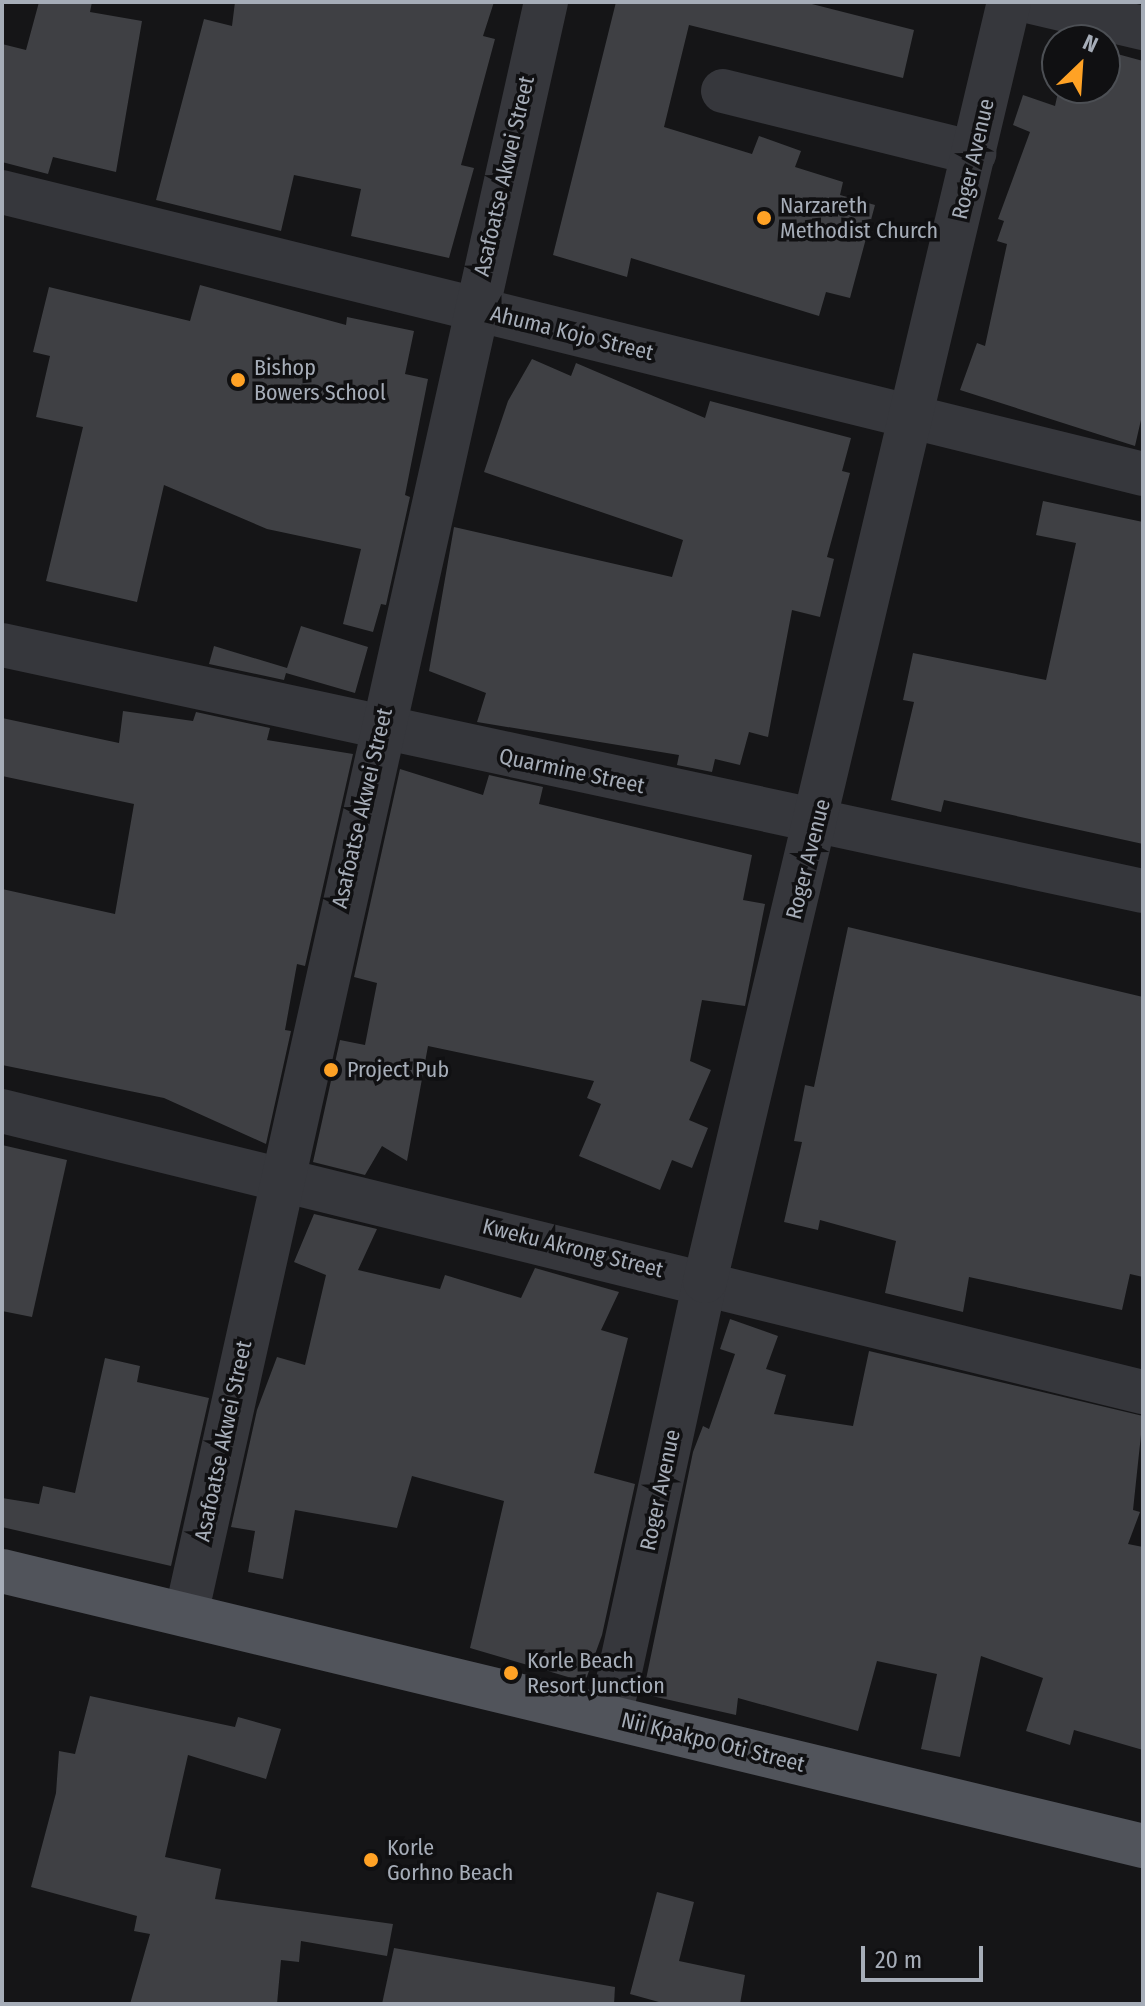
<!DOCTYPE html>
<html>
<head>
<meta charset="utf-8">
<style>
	body { margin:0 }
	#map { position:relative; width:1145px; height:2006px; overflow:hidden; background:#151517; font-family:"Fira Sans Condensed",sans-serif }
	div>[style] { position:absolute }
	[style*='--x'] { left:calc(var(--x)*1px); top:calc(var(--y)*1px); width:calc(var(--w)*1px); rotate:calc(var(--a)*1deg) }
	.building>* { inset:0; background:#3f4044 }
	.minor>* { height:44px; margin:-22px; padding:0 22px; transform-origin:22px; border-radius:22px; background:#36373c }
	.major>* { height:44px; margin:-22px; padding:0 22px; transform-origin:22px; border-radius:22px; background:#51545b }
	.dots>* { width:22px; height:22px; translate:-50% -50%; box-sizing:border-box; border:4px solid #101012; border-radius:50% }
	span { translate:-50% -50%; white-space:nowrap; text-align:center; line-height:1.15; -webkit-text-stroke:7px #101012; paint-order:stroke }
	.street-label { font-size:22px; color:#a6adb8 }
	.poi-label { font-size:22px; color:#a6adb8 }
	.left { translate:0 -50%; text-align:left }
	.frame { position:absolute; inset:0; border:4px solid #a6adb8; pointer-events:none }
	.north { position:absolute; left:1041px; top:24px; width:80px; height:80px; box-sizing:border-box; background:#101012; border:2px solid #4c4f54; border-radius:50%; rotate:25deg; font-size:22px; font-weight:700; line-height:32px; text-align:center; color:#a6adb8 }
	.north::after { content:''; display:block; margin:auto; width:28px; height:36px; background:#ffa225; clip-path:polygon(50% 0,100% 100%,50% 72%,0 100%) }
	.scale { position:absolute; left:861px; top:1946px; width:122px; height:36px; box-sizing:border-box; border:4px solid #a6adb8; border-top:0; padding-left:10px; font-size:24px; line-height:28px; white-space:nowrap; color:#a6adb8; -webkit-text-stroke:6px #101012; paint-order:stroke }
</style>
</head>
<body>
<div id="map">
	<div class="building">
		<div style="clip-path:polygon(39px 2px,92px 2px,90px 12px,142px 21px,116px 172px,53px 157px,48px 174px,2px 162px,2px 44px,26px 50px)"></div>
		<div style="clip-path:polygon(235px 2px,494px 2px,483px 36px,495px 39px,461px 165px,474px 168px,449px 258px,351px 236px,361px 189px,294px 175px,281px 231px,156px 200px,204px 19px,232px 26px)"></div>
		<div style="clip-path:polygon(616px 2px,804px 2px,914px 30px,903px 78px,689px 25px,664px 127px,752px 154px,759px 136px,801px 151px,795px 167px,843px 182px,840px 195px,875px 205px,850px 298px,826px 292px,819px 316px,631px 258px,627px 277px,553px 255px)"></div>
		<div style="clip-path:polygon(1110px 52px,1143px 61px,1143px 411px,1135px 446px,960px 390px,977px 343px,985px 346px,1007px 244px,997px 241px,1004px 221px,998px 219px,1030px 132px,1013px 125px,1023px 95px,1055px 106px,1059px 88px,1105px 88px)"></div>
		<div style="clip-path:polygon(200px 285px,346px 325px,347px 317px,414px 331px,405px 374px,428px 379px,405px 495px,410px 497px,386px 605px,381px 604px,373px 632px,343px 624px,361px 549px,267px 529px,164px 485px,137px 602px,46px 581px,83px 427px,36px 417px,50px 356px,33px 352px,49px 287px,190px 321px)"></div>
		<div style="clip-path:polygon(532px 359px,571px 376px,576px 363px,705px 418px,710px 401px,851px 438px,842px 471px,850px 473px,827px 557px,834px 559px,820px 617px,792px 610px,768px 737px,749px 732px,740px 765px,715px 759px,712px 772px,677px 765px,679px 755px,477px 722px,486px 693px,429px 671px,454px 527px,672px 577px,683px 540px,484px 472px,508px 401px)"></div>
		<div style="clip-path:polygon(1043px 501px,1143px 522px,1143px 844px,944px 800px,941px 812px,891px 800px,914px 702px,903px 700px,913px 653px,1046px 680px,1076px 543px,1036px 535px)"></div>
		<div style="clip-path:polygon(301px 626px,368px 647px,355px 693px,286px 673px,284px 680px,209px 664px,214px 646px,287px 668px)"></div>
		<div style="clip-path:polygon(123px 711px,193px 721px,196px 712px,270px 728px,267px 740px,353px 754px,305px 966px,297px 964px,285px 1030px,291px 1031px,266px 1144px,164px 1098px,2px 1065px,2px 889px,115px 914px,134px 804px,2px 776px,2px 718px,119px 743px)"></div>
		<div style="clip-path:polygon(400px 769px,483px 795px,489px 775px,543px 787px,539px 804px,752px 855px,743px 900px,765px 904px,745px 1006px,702px 1000px,690px 1061px,711px 1070px,689px 1120px,708px 1128px,692px 1168px,672px 1160px,660px 1190px,579px 1156px,601px 1104px,587px 1098px,594px 1081px,428px 1046px,407px 1161px,382px 1146px,365px 1175px,313px 1162px,340px 1040px,365px 1045px,377px 983px,354px 977px)"></div>
		<div style="clip-path:polygon(848px 927px,1143px 997px,1143px 1277px,1130px 1274px,1122px 1310px,969px 1277px,963px 1312px,885px 1293px,896px 1241px,820px 1220px,818px 1230px,784px 1222px,802px 1142px,794px 1141px,805px 1085px,814px 1087px)"></div>
		<div style="clip-path:polygon(2px 1145px,67px 1160px,32px 1317px,2px 1311px)"></div>
		<div style="clip-path:polygon(314px 1214px,377px 1229px,358px 1270px,440px 1289px,445px 1275px,521px 1298px,535px 1268px,619px 1292px,601px 1330px,628px 1338px,594px 1473px,635px 1484px,602px 1635px,585px 1682px,470px 1648px,504px 1501px,412px 1476px,397px 1528px,295px 1510px,283px 1579px,248px 1572px,255px 1531px,231px 1527px,257px 1410px,277px 1357px,305px 1365px,326px 1275px,294px 1262px)"></div>
		<div style="clip-path:polygon(730px 1319px,778px 1336px,766px 1369px,786px 1375px,774px 1414px,853px 1426px,869px 1351px,1143px 1416px,1133px 1510px,1140px 1512px,1128px 1544px,1143px 1547px,1143px 1750px,1074px 1730px,1070px 1745px,1026px 1731px,1043px 1678px,981px 1656px,960px 1757px,921px 1749px,937px 1674px,877px 1661px,858px 1731px,738px 1698px,736px 1715px,643px 1694px,693px 1452px,703px 1426px,709px 1429px,735px 1354px,720px 1349px)"></div>
		<div style="clip-path:polygon(105px 1358px,140px 1366px,137px 1382px,209px 1398px,171px 1566px,2px 1527px,2px 1498px,39px 1504px,43px 1486px,75px 1493px)"></div>
		<div style="clip-path:polygon(90px 1696px,235px 1727px,238px 1717px,281px 1729px,266px 1779px,188px 1755px,165px 1857px,221px 1869px,215px 1899px,393px 1924px,387px 1956px,301px 1941px,299px 1962px,281px 1960px,277px 2004px,130px 2004px,150px 1934px,134px 1931px,137px 1916px,31px 1887px,56px 1793px,59px 1751px,75px 1754px)"></div>
		<div style="clip-path:polygon(657px 1892px,694px 1902px,679px 1961px,745px 1975px,740px 2004px,666px 2004px,630px 1994px)"></div>
		<div style="clip-path:polygon(394px 1948px,615px 1987px,614px 2004px,382px 2004px)"></div>
	</div>
	<div class="minor">
		<div style="--x:1032;--y:2;--w:114;--a:13.2"></div>
		<div style="--x:723;--y:91;--w:259;--a:13.9"></div>
		<div style="--x:2;--y:192;--w:1175;--a:13.88"></div>
		<div style="--x:2;--y:645;--w:1167;--a:12.17"></div>
		<div style="--x:2;--y:1111;--w:1175;--a:13.84"></div>
		<div style="--x:186;--y:1615;--w:1653;--a:-77.42"></div>
		<div style="--x:610;--y:1717;--w:446;--a:-77.7"></div>
		<div style="--x:705;--y:1281;--w:1315;--a:-76.63"></div>
	</div>
	<div class="major">
		<div style="--x:2;--y:1571;--w:1174;--a:13.55"></div>
	</div>
	<div class="dots">
		<div style="left:764px;top:218px;background:#ffa225"></div>
		<div style="left:238px;top:380px;background:#ffa225"></div>
		<div style="left:331px;top:1070px;background:#ffa225"></div>
		<div style="left:511px;top:1673px;background:#ffa225"></div>
		<div style="left:371px;top:1860px;background:#ffa225"></div>
	</div>
	<div class="street-label">
		<span style="left:973px;top:159px;rotate:-77deg">Roger Avenue</span>
		<span style="left:504px;top:176px;rotate:-77deg">Asafoatse Akwei Street</span>
		<span style="left:572px;top:333px;rotate:14deg">Ahuma Kojo Street</span>
		<span style="left:572px;top:771px;rotate:12deg">Quarmine Street</span>
		<span style="left:362px;top:808px;rotate:-77deg">Asafoatse Akwei Street</span>
		<span style="left:808px;top:859px;rotate:-76deg">Roger Avenue</span>
		<span style="left:573px;top:1248px;rotate:14deg">Kweku Akrong Street</span>
		<span style="left:223px;top:1441px;rotate:-78deg">Asafoatse Akwei Street</span>
		<span style="left:660px;top:1490px;rotate:-78deg">Roger Avenue</span>
		<span style="left:713px;top:1742px;rotate:14deg">Nii Kpakpo Oti Street</span>
	</div>
	<div class="poi-label">
		<span class="left" style="left:780px;top:218px">Narzareth<br>Methodist Church</span>
		<span class="left" style="left:254px;top:380px">Bishop<br>Bowers School</span>
		<span class="left" style="left:347px;top:1070px">Project Pub</span>
		<span class="left" style="left:527px;top:1673px">Korle Beach<br>Resort Junction</span>
		<span class="left" style="left:387px;top:1860px">Korle<br>Gorhno Beach</span>
	</div>
	<div class="frame"></div>
	<div class="north">N</div>
	<div class="scale">20 m</div>
</div>
</body>
</html>
